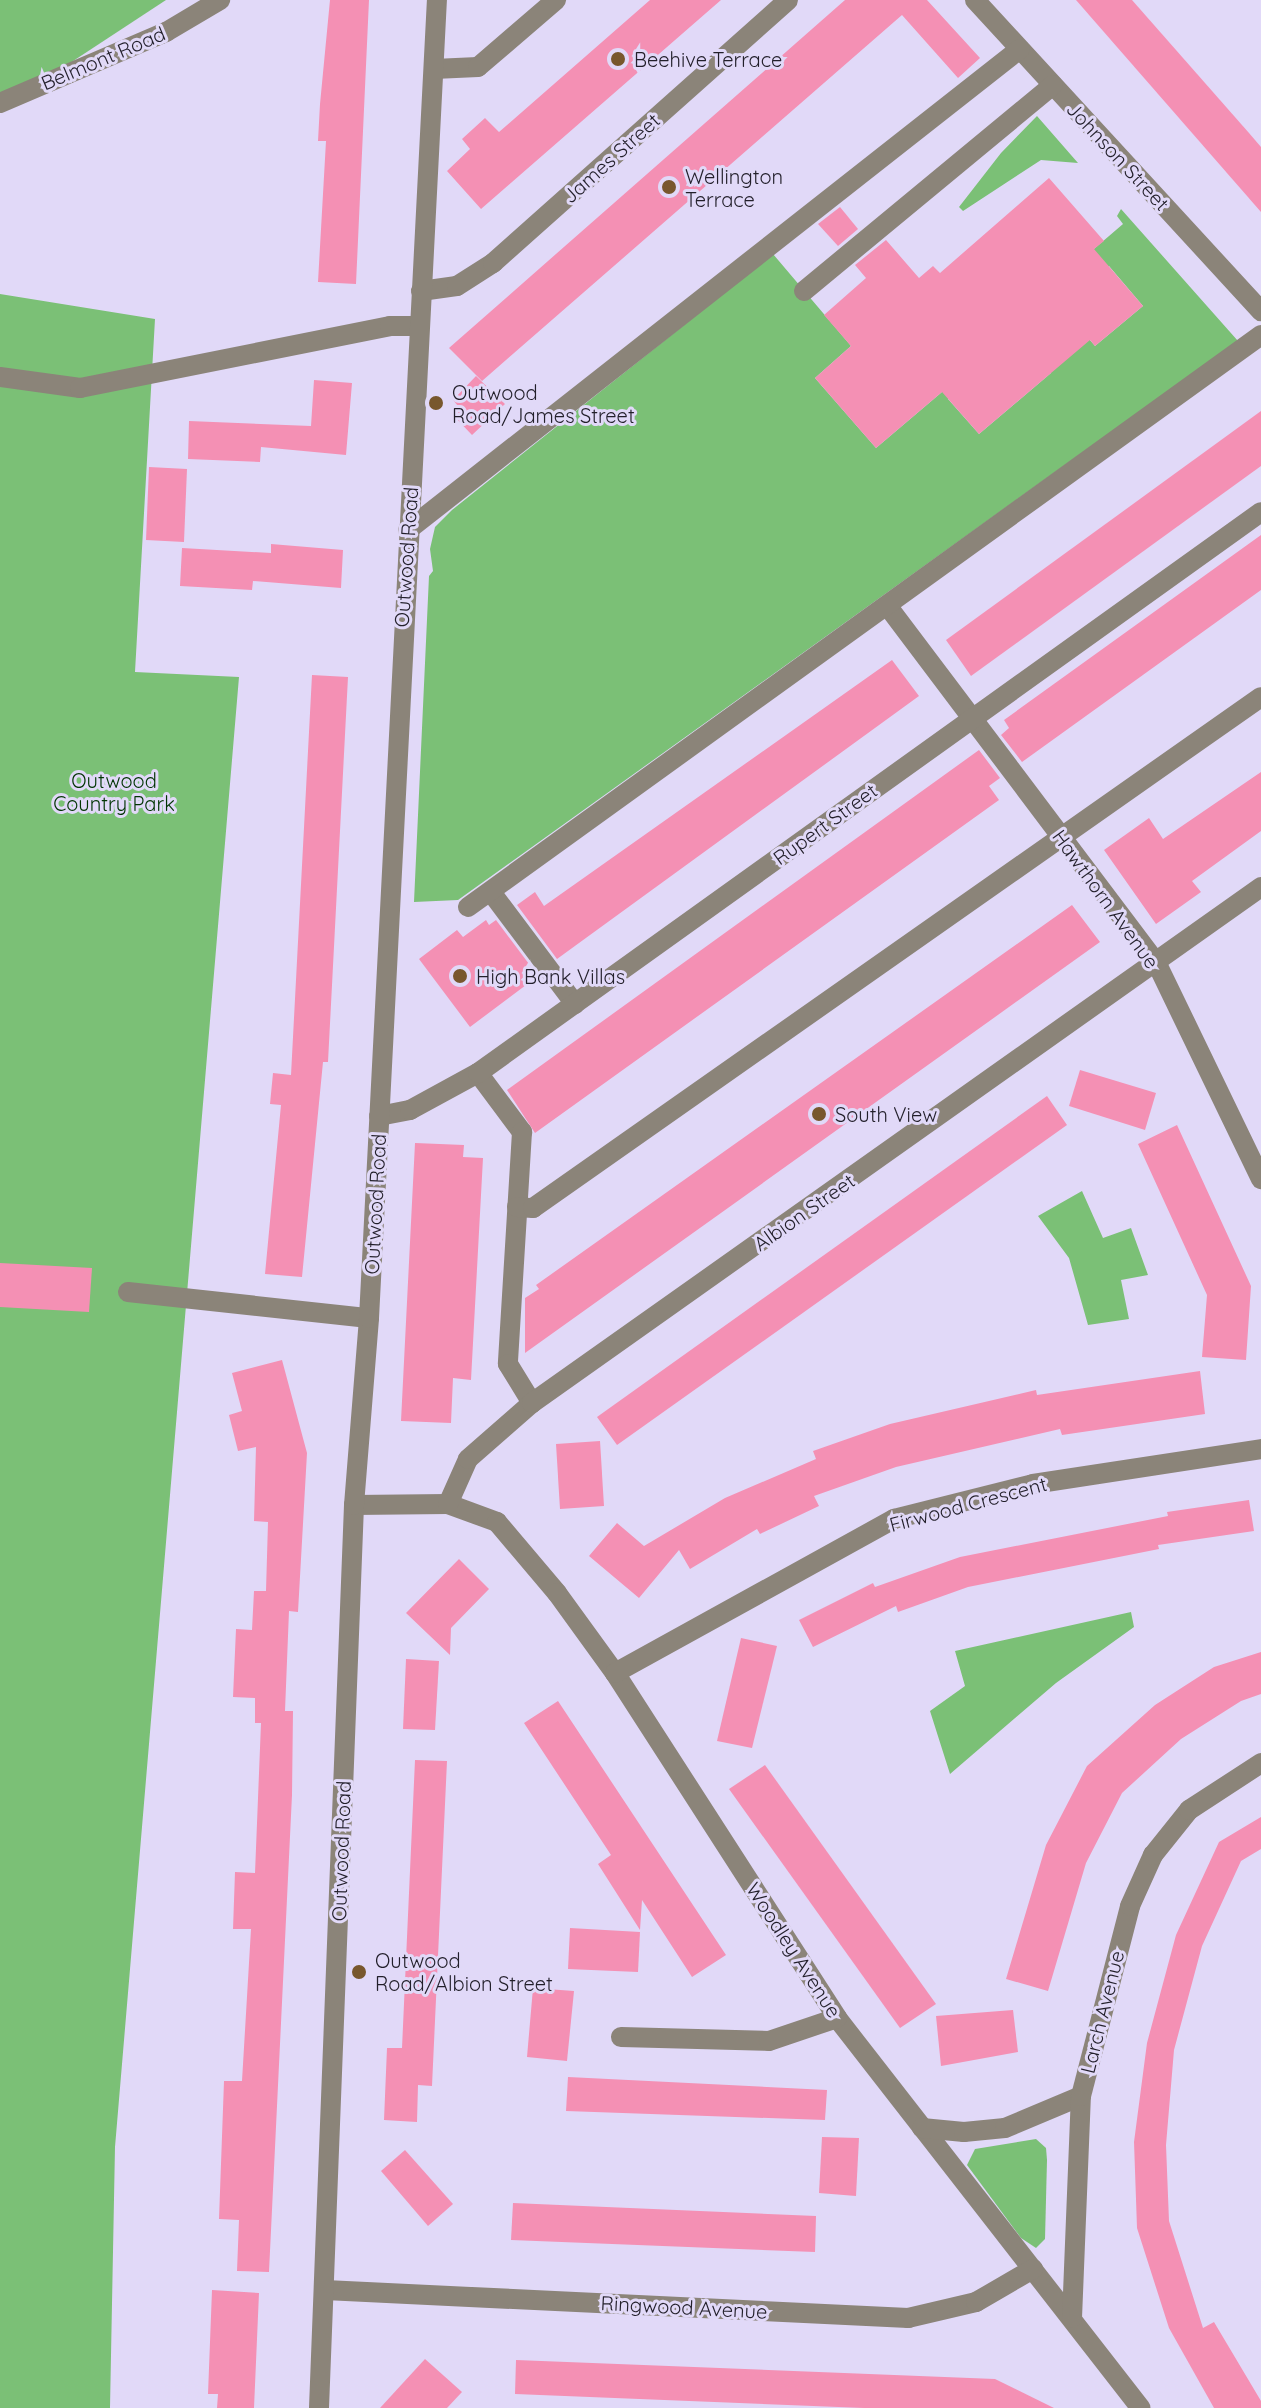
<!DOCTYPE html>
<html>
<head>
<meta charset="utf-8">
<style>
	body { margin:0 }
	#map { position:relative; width:1261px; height:2408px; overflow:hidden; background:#e1d9f8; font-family:Quicksand,sans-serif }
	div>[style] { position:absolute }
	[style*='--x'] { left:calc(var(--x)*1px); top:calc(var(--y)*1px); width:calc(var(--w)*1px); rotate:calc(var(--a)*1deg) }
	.green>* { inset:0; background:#7bc076 }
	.building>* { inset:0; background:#f490b4 }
	.minor>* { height:20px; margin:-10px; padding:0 10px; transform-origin:10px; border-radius:10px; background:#8b8479 }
	.dots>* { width:22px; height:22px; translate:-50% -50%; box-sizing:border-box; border:4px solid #e1d9f8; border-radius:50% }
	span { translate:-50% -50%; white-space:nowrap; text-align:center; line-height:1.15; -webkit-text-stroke:6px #e1d9f8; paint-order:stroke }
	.street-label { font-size:20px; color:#221f2a }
	.poi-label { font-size:20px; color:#221f2a }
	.left { translate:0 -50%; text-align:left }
	.park-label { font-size:20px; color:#013502 }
</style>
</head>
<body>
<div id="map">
	<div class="green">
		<div style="clip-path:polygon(0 0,166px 0,0 109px)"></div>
		<div style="clip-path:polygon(1037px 116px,1078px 163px,1041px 160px,963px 211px,959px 207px,1001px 153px)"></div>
		<div style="clip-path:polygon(evenodd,1121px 209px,1238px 341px,458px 900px,414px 902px,429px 576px,433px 571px,430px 549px,435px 527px,452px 510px,773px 254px,851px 346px,815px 378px,876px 448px,962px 375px,948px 399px,979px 434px,1051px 373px,982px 345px,1123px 224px,1117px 216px,1121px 209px,1109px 266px,1143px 306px,1095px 346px,1061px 306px,1109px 266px)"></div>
		<div style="clip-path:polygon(0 294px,155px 319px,135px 672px,239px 677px,115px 2147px,110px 2408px,0 2408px)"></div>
		<div style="clip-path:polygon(1082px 1191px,1103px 1238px,1131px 1228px,1148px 1275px,1121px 1280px,1129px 1319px,1088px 1325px,1069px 1258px,1038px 1216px)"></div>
		<div style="clip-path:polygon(1131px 1612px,1134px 1627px,1056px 1683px,950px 1774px,930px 1711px,965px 1686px,955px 1651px)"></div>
		<div style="clip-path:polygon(1036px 2139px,1046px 2148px,1047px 2160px,1045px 2239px,1036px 2248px,1021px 2238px,967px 2165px,975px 2149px)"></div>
	</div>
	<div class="building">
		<div style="clip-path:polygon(330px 0,369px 0,356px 284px,318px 282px,326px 141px,318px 141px,320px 104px)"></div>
		<div style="clip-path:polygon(650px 0,721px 0,481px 209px,447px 171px,470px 149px,462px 139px,485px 118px,499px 132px)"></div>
		<div style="clip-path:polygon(845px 0,927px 0,980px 58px,958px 78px,902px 15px,482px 381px,449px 348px)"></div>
		<div style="clip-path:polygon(1076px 0,1132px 0,1249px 133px,1261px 147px,1261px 212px)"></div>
		<div style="clip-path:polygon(1049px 178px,1104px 241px,1094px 249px,1143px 306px,1095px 346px,1090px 340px,979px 434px,942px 392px,876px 448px,815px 378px,851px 346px,824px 315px,866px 278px,855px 265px,886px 240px,919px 278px,933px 266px,940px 273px)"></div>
		<div style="clip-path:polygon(840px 207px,858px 229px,838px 246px,818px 224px)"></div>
		<div style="clip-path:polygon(476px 376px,505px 404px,472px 435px,451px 413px,458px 406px,453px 400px)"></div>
		<div style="clip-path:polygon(314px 380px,352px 383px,346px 455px,261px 447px,260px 462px,188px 459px,189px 421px,311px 426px)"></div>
		<div style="clip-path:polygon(1261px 411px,1261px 466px,971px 676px,946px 640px)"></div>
		<div style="clip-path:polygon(149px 467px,187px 469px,184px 542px,146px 540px)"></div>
		<div style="clip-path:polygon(1261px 535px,1261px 590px,1022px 762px,1001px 735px,1009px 728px,1004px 720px)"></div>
		<div style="clip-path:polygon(271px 544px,343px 550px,341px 588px,253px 581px,252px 590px,180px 586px,182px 548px,271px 553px)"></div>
		<div style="clip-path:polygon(892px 660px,919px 696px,557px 959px,517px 905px,535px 892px,544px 906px)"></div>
		<div style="clip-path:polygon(312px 675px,348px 677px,328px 1062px,323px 1062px,302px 1277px,265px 1274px,281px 1105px,270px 1104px,273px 1073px,291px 1075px)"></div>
		<div style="clip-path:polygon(979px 750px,1000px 778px,989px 786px,999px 800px,535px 1133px,507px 1090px)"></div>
		<div style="clip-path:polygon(1261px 772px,1261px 831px,1192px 881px,1201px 892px,1156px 924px,1104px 850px,1149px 818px,1163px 839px)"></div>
		<div style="clip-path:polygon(1072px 905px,1100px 942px,525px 1353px,525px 1298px,539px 1289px,536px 1285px)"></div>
		<div style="clip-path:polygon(486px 920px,489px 925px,496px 920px,538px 976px,470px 1027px,419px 959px,457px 930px,463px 937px)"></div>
		<div style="clip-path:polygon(1080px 1070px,1156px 1093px,1145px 1130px,1069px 1106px)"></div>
		<div style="clip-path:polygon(1047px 1096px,1067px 1125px,617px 1445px,597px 1417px)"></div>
		<div style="clip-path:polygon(1177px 1125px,1251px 1286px,1246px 1360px,1202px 1357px,1207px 1295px,1138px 1144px)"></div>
		<div style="clip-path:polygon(415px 1143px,464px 1145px,463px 1157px,483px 1158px,471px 1380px,453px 1378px,451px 1423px,401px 1421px)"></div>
		<div style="clip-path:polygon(0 1263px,92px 1268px,89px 1312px,0 1307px)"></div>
		<div style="clip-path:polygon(282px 1360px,307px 1453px,298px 1612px,289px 1611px,285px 1711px,293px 1711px,292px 1795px,269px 2272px,237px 2271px,239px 2220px,219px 2219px,224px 2081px,242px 2081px,251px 1929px,233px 1929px,235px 1872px,255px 1873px,261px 1723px,255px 1723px,255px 1698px,233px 1697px,236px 1629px,252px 1630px,254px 1591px,266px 1591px,268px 1522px,254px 1521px,256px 1447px,238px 1451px,229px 1415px,242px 1411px,232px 1373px)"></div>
		<div style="clip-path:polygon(1200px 1371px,1205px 1414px,1062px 1435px,1060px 1429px,896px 1467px,814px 1496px,819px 1506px,760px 1534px,757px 1529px,690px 1569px,679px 1550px,639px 1598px,589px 1556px,617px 1523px,644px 1546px,725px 1498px,816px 1459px,813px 1451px,890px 1424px,1036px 1390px,1037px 1395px)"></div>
		<div style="clip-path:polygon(600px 1441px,604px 1506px,560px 1509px,556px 1444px)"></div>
		<div style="clip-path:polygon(1249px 1500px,1254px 1531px,1158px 1545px,1159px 1549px,968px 1587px,898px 1612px,896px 1606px,813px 1647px,799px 1620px,873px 1583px,875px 1587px,960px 1557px,1168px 1516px,1167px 1512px)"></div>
		<div style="clip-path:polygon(459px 1559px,489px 1589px,451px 1628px,450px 1655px,406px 1613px)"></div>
		<div style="clip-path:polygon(741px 1638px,777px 1646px,752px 1748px,717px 1741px)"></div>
		<div style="clip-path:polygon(1261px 1652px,1261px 1694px,1241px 1701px,1181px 1739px,1122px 1793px,1086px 1863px,1048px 1991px,1006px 1979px,1046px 1845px,1087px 1766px,1155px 1705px,1214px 1667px)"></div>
		<div style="clip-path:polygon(406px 1659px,439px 1661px,435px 1730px,403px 1729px)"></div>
		<div style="clip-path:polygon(558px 1701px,726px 1955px,692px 1977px,642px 1900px,640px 1930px,598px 1864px,611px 1855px,524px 1723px)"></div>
		<div style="clip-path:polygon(415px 1760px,447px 1761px,432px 2086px,418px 2085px,417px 2122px,384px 2120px,387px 2048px,402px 2048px)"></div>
		<div style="clip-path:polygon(765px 1765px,936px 2004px,900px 2028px,729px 1789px)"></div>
		<div style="clip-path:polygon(1261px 1817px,1261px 1849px,1241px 1861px,1202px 1946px,1174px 2050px,1166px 2145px,1169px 2221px,1203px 2328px,1214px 2322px,1261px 2401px,1261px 2408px,1214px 2408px,1169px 2328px,1137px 2228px,1134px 2142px,1147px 2043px,1176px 1935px,1219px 1842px)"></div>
		<div style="clip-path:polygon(570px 1928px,640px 1932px,638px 1972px,568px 1969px)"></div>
		<div style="clip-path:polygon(533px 1988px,574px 1991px,567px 2061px,527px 2057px)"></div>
		<div style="clip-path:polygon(1013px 2010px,1018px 2052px,941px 2066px,936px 2016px)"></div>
		<div style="clip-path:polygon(568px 2077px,827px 2090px,825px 2120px,566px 2111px)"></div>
		<div style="clip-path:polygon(822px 2137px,859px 2138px,856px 2196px,819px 2193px)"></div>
		<div style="clip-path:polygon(405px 2150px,453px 2204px,428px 2226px,381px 2171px)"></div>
		<div style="clip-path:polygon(513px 2203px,816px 2216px,815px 2252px,511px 2240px)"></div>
		<div style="clip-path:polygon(212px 2290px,259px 2293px,254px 2408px,217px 2408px,218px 2394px,208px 2394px)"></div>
		<div style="clip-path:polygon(425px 2359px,462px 2392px,447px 2408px,380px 2408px)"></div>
		<div style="clip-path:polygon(516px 2360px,995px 2379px,1054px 2408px,864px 2408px,515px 2394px)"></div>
	</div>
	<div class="minor">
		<div style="--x:975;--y:0;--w:423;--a:47.4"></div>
		<div style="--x:434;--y:69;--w:44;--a:-2.6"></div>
		<div style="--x:478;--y:67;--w:103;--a:-40.7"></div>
		<div style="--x:0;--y:103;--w:181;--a:-23.2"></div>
		<div style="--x:166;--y:32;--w:63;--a:-30.7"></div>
		<div style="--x:421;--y:291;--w:36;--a:-8"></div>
		<div style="--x:457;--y:286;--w:43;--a:-32.6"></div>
		<div style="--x:493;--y:263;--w:395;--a:-41.7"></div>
		<div style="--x:804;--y:291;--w:323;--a:-39.6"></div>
		<div style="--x:0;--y:377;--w:81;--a:7.8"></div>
		<div style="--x:80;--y:388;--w:316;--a:-11.3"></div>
		<div style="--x:390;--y:326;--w:29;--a:0"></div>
		<div style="--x:408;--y:530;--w:778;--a:-38.17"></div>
		<div style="--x:889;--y:608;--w:446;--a:53"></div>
		<div style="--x:1157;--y:964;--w:239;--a:64.2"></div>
		<div style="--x:491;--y:892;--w:140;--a:53.1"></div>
		<div style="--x:468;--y:907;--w:978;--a:-35.8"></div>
		<div style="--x:478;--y:1073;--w:74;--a:53.3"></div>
		<div style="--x:522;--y:1132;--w:232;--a:93.5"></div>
		<div style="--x:508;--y:1364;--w:46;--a:58.4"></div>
		<div style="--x:379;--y:1116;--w:32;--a:-11"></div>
		<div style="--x:410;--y:1110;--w:77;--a:-28.6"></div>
		<div style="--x:478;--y:1073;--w:963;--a:-35.62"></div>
		<div style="--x:517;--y:1207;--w:16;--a:4"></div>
		<div style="--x:533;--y:1208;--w:889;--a:-35.07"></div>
		<div style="--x:128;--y:1292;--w:242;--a:6.2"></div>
		<div style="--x:448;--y:1504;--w:52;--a:20.2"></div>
		<div style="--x:497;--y:1522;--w:93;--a:49.8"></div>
		<div style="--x:557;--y:1593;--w:99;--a:54.1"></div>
		<div style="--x:615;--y:1673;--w:410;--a:57.2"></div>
		<div style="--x:837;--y:2018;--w:494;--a:52.1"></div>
		<div style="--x:354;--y:1505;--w:94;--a:-0.6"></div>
		<div style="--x:448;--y:1504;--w:49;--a:-66"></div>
		<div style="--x:468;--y:1459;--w:85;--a:-41.2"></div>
		<div style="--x:532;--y:1403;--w:893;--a:-35.29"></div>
		<div style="--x:615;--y:1673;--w:319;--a:-28.9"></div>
		<div style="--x:894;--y:1519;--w:143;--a:-14.1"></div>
		<div style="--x:1033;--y:1484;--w:231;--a:-8.7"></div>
		<div style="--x:621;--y:2037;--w:148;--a:1.5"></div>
		<div style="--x:769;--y:2041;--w:72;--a:-18.7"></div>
		<div style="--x:922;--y:2128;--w:42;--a:5.4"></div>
		<div style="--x:964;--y:2132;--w:41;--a:-5.6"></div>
		<div style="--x:1005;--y:2128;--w:82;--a:-22.8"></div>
		<div style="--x:325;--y:2290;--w:584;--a:2.75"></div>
		<div style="--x:908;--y:2318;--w:70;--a:-13.2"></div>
		<div style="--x:976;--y:2302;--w:66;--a:-30.1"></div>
		<div style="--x:1072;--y:2318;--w:222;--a:-87.7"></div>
		<div style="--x:1081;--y:2096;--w:196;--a:-75.5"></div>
		<div style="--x:1130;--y:1906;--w:56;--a:-65.7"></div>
		<div style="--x:1153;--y:1855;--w:58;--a:-51.3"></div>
		<div style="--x:1189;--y:1810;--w:86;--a:-33.1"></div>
		<div style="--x:319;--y:2408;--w:904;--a:-87.78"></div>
		<div style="--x:354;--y:1505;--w:188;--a:-85.4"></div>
		<div style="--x:369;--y:1318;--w:1320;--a:-87.05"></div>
	</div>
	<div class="dots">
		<div style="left:618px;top:59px;background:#78572d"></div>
		<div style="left:669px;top:187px;background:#78572d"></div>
		<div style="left:436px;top:403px;background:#78572d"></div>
		<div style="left:460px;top:976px;background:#78572d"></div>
		<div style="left:819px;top:1114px;background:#78572d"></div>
		<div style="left:359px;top:1972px;background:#78572d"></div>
	</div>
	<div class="street-label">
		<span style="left:103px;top:58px;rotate:-23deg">Belmont Road</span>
		<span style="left:1118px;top:156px;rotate:47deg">Johnson Street</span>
		<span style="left:611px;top:158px;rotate:-42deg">James Street</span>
		<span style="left:406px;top:557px;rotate:-86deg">Outwood Road</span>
		<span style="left:825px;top:824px;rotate:-36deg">Rupert Street</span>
		<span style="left:1106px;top:899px;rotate:54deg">Hawthorn Avenue</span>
		<span style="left:375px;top:1204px;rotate:-87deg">Outwood Road</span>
		<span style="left:804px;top:1212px;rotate:-35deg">Albion Street</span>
		<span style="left:968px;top:1504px;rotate:-15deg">Firwood Crescent</span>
		<span style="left:341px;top:1851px;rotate:-88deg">Outwood Road</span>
		<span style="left:794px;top:1950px;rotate:57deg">Woodley Avenue</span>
		<span style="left:1102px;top:2012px;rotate:-76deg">Larch Avenue</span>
		<span style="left:684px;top:2307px;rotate:3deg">Ringwood Avenue</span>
	</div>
	<div class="poi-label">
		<span class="left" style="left:634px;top:59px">Beehive Terrace</span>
		<span class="left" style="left:685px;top:188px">Wellington<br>Terrace</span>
		<span class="left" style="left:452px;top:404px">Outwood<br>Road/James Street</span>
		<span class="left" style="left:476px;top:976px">High Bank Villas</span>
		<span class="left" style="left:835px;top:1114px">South View</span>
		<span class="left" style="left:375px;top:1972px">Outwood<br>Road/Albion Street</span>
	</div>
	<div class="park-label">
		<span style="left:114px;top:792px">Outwood<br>Country Park</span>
	</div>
</div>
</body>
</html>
